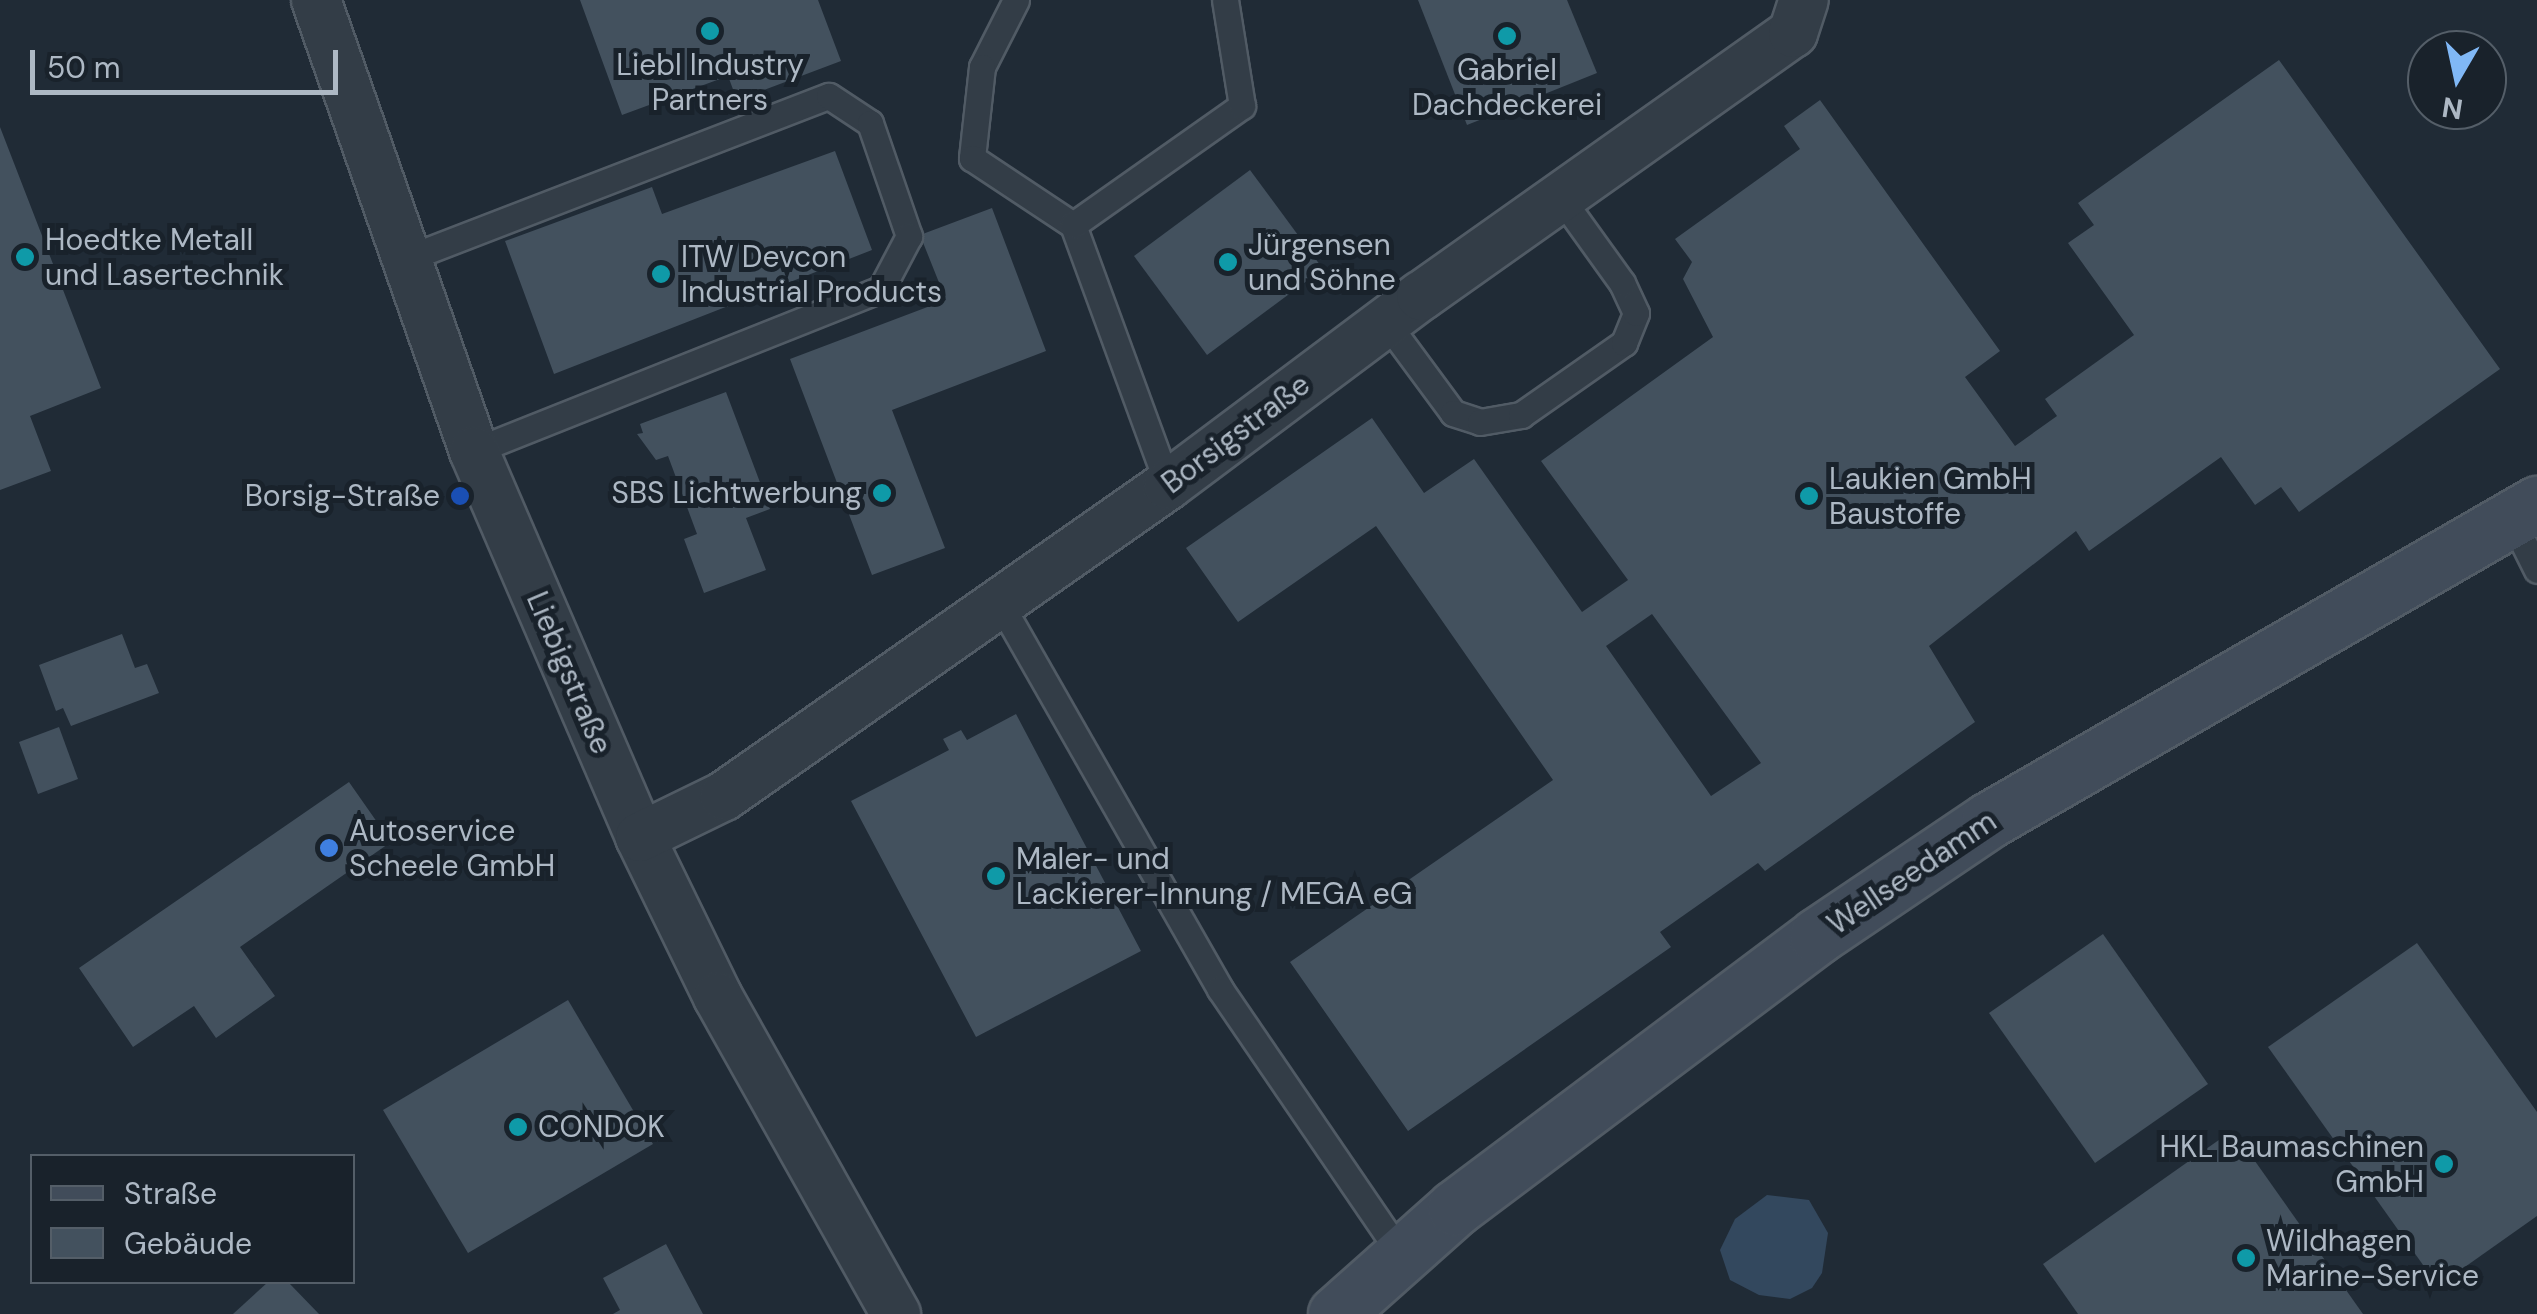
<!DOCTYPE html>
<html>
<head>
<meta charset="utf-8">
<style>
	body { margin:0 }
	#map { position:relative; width:2537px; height:1314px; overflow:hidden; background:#202b36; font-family:"DM Sans",sans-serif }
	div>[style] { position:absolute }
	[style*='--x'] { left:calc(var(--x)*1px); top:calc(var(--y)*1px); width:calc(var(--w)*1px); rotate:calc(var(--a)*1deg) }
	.water>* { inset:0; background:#33485e }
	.building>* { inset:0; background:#43515e }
	.roads { filter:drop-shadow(2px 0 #515b65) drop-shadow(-2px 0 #515b65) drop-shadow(0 2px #515b65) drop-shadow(0 -2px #515b65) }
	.lane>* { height:25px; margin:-12.5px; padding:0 12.5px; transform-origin:12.5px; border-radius:12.5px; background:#333d47 }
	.street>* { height:48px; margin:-24px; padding:0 24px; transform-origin:24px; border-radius:24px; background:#333d47 }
	.secondary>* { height:55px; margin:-27.5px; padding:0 27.5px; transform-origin:27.5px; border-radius:27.5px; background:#414c5a }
	.dots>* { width:28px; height:28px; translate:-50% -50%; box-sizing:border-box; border:5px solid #19222b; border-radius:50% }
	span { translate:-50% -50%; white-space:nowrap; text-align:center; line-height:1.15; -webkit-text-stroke:10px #19222b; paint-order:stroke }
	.poi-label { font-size:30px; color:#adb8c4 }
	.left { translate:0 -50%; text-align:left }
	.right { translate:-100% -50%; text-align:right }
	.street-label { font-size:30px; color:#adb8c4 }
	.legend { position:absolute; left:30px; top:1154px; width:325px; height:130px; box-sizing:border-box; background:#19222b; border:2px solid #545e68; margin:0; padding:12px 18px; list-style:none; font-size:30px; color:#adb8c4 }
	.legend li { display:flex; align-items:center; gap:20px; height:50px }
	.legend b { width:50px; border:2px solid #545e68 }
	.north { position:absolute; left:2407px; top:30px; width:100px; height:100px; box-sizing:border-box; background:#19222b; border:2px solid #545e68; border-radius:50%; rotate:189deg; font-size:28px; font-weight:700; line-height:40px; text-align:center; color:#adb8c4 }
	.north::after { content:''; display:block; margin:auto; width:35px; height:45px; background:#80b8f6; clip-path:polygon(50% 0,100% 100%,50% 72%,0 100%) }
	.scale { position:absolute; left:30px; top:50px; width:308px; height:45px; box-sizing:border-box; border:5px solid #adb8c4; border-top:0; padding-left:12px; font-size:30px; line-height:35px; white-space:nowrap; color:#adb8c4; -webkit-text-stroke:8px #19222b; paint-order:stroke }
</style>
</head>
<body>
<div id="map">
	<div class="water">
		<div style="clip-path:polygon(1767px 1195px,1809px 1200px,1828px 1233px,1822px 1273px,1812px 1288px,1790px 1299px,1759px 1295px,1730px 1280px,1720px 1250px,1735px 1219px)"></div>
	</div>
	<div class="building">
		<div style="clip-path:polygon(580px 0,818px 0,841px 61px,737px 100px,728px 76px,622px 115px)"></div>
		<div style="clip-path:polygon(1418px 0,1567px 0,1597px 73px,1467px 125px)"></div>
		<div style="clip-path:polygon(evenodd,2279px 60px,2500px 369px,2299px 512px,2281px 487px,2255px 505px,2221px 457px,2089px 551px,2076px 531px,1929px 646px,1975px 722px,1765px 871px,1758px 863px,1660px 932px,1671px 947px,1408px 1131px,1290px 962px,1553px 780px,1376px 526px,1238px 622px,1186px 548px,1372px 418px,1424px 493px,1474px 459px,1582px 612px,1628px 580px,1541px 461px,1713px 337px,1683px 279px,1692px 262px,1675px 239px,1800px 149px,1784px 126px,1820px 100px,2000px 351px,1965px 377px,2015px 446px,2057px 416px,2045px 399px,2134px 335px,2068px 243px,2094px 225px,2078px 203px,2279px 60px,1652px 614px,1761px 763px,1711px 796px,1606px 646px,1652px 614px)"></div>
		<div style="clip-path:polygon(0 127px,101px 388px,30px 416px,51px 471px,0 490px)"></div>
		<div style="clip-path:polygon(835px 151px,872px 250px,554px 374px,505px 241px,652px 187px,662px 214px)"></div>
		<div style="clip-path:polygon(1250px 170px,1323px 269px,1207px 355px,1134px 256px)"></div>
		<div style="clip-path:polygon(992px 208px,1046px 351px,892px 410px,945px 548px,872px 575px,790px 359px,946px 300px,920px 235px)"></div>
		<div style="clip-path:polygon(726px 392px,770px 509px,746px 518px,766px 570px,704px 593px,684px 539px,697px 534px,668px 456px,656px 460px,637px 434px,643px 433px,640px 424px)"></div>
		<div style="clip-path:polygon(122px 634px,135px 668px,147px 664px,159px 693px,71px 726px,63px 708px,56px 711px,39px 665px)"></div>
		<div style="clip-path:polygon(1016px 714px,1141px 951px,976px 1037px,851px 801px,949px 750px,943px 739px,961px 730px,967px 740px)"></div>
		<div style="clip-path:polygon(59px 727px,78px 779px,38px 794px,19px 742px)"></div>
		<div style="clip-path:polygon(349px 782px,391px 842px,240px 947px,275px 996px,216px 1038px,194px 1006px,133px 1047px,79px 968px)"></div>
		<div style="clip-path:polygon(2103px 934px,2208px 1084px,2095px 1163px,1989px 1013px)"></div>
		<div style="clip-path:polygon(2417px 943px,2537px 1112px,2537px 1216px,2438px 1286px,2268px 1047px)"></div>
		<div style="clip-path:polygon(568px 1000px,653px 1144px,468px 1253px,383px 1110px)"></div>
		<div style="clip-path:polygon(2233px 1130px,2363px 1314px,2078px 1314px,2043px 1264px)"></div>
		<div style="clip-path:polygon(666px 1244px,703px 1314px,613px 1314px,620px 1310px,603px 1278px)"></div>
		<div style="clip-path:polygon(268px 1282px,288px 1282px,319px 1314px,233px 1314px)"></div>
	</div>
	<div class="roads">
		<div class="lane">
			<div style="--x:1016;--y:0;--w:75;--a:116.9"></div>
			<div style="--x:982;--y:67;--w:92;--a:96.3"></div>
			<div style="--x:972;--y:158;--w:121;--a:33.6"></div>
			<div style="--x:1073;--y:225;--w:277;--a:69.9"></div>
			<div style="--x:1073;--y:225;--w:207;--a:-35.2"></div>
			<div style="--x:1242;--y:106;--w:107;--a:-99.1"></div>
			<div style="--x:403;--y:260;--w:456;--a:-21.1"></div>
			<div style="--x:829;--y:96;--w:49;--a:33.4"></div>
			<div style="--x:870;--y:123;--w:120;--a:71"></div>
			<div style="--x:909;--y:236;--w:60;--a:117.8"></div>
			<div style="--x:881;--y:289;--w:438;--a:158.3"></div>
			<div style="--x:1386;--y:322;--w:113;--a:53.6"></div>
			<div style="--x:1453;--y:413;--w:28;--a:18"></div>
			<div style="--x:1480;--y:422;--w:42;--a:-9.7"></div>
			<div style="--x:1521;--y:415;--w:126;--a:-35"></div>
			<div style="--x:1624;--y:343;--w:32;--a:-68"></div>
			<div style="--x:1636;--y:313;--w:33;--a:-115"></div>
			<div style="--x:1622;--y:283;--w:105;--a:-125.7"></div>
			<div style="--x:2511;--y:518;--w:58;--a:63.4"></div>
			<div style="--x:1001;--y:605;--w:442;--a:60.3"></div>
			<div style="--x:1220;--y:989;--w:321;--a:55.7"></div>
		</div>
		<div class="street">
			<div style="--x:316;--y:0;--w:478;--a:70.7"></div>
			<div style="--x:474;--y:451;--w:420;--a:66.7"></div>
			<div style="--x:640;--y:837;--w:178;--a:64"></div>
			<div style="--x:718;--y:997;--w:364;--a:60.7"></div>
			<div style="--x:640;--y:837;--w:93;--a:-26"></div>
			<div style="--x:724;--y:796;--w:542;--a:-35.01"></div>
			<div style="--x:1168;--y:485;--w:316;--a:-36.8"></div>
			<div style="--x:1421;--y:296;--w:456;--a:-35.3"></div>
			<div style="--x:1793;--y:33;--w:35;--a:-72"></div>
		</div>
		<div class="secondary">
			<div style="--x:1336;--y:1314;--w:159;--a:-41.7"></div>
			<div style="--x:1455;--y:1208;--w:453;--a:-36.9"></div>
			<div style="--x:1817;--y:936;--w:207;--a:-34"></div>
			<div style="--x:1989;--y:820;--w:633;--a:-29.97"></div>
		</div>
	</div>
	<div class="dots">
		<div style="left:710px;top:31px;background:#0f9aa8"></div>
		<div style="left:1507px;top:36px;background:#0f9aa8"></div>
		<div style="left:25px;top:257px;background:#0f9aa8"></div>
		<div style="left:1228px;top:262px;background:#0f9aa8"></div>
		<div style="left:661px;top:274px;background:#0f9aa8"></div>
		<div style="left:882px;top:493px;background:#0f9aa8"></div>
		<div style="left:460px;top:496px;background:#1a4fb4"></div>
		<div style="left:1809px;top:496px;background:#0f9aa8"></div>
		<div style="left:329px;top:848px;background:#3f7fe0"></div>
		<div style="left:996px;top:876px;background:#0f9aa8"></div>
		<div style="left:518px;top:1127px;background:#0f9aa8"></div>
		<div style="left:2444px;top:1164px;background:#0f9aa8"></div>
		<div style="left:2246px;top:1258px;background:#0f9aa8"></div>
	</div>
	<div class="poi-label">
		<span style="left:710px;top:82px">Liebl Industry<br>Partners</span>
		<span style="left:1507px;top:87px">Gabriel<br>Dachdeckerei</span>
		<span class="left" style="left:45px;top:257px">Hoedtke Metall<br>und Lasertechnik</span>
		<span class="left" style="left:1248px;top:262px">Jürgensen<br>und Söhne</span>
		<span class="left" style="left:681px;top:274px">ITW Devcon<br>Industrial Products</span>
		<span class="left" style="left:1829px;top:496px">Laukien GmbH<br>Baustoffe</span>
		<span class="right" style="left:862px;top:493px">SBS Lichtwerbung</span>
		<span class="right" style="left:440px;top:496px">Borsig-Straße</span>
		<span class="left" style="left:349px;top:848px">Autoservice<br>Scheele GmbH</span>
		<span class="left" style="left:1016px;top:876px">Maler- und<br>Lackierer-Innung / MEGA eG</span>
		<span class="left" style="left:538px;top:1127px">CONDOK</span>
		<span class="right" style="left:2424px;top:1164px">HKL Baumaschinen<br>GmbH</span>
		<span class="left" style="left:2266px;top:1258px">Wildhagen<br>Marine-Service</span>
	</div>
	<div class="street-label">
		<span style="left:1236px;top:434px;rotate:-37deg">Borsigstraße</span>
		<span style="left:569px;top:673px;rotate:67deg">Liebigstraße</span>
		<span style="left:1912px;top:873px;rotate:-34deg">Wellseedamm</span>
	</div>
	<ul class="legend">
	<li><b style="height:12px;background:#414c5a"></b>Straße</li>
	<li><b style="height:28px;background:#43515e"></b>Gebäude</li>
	</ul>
	<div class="north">N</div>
	<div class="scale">50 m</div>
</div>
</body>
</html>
